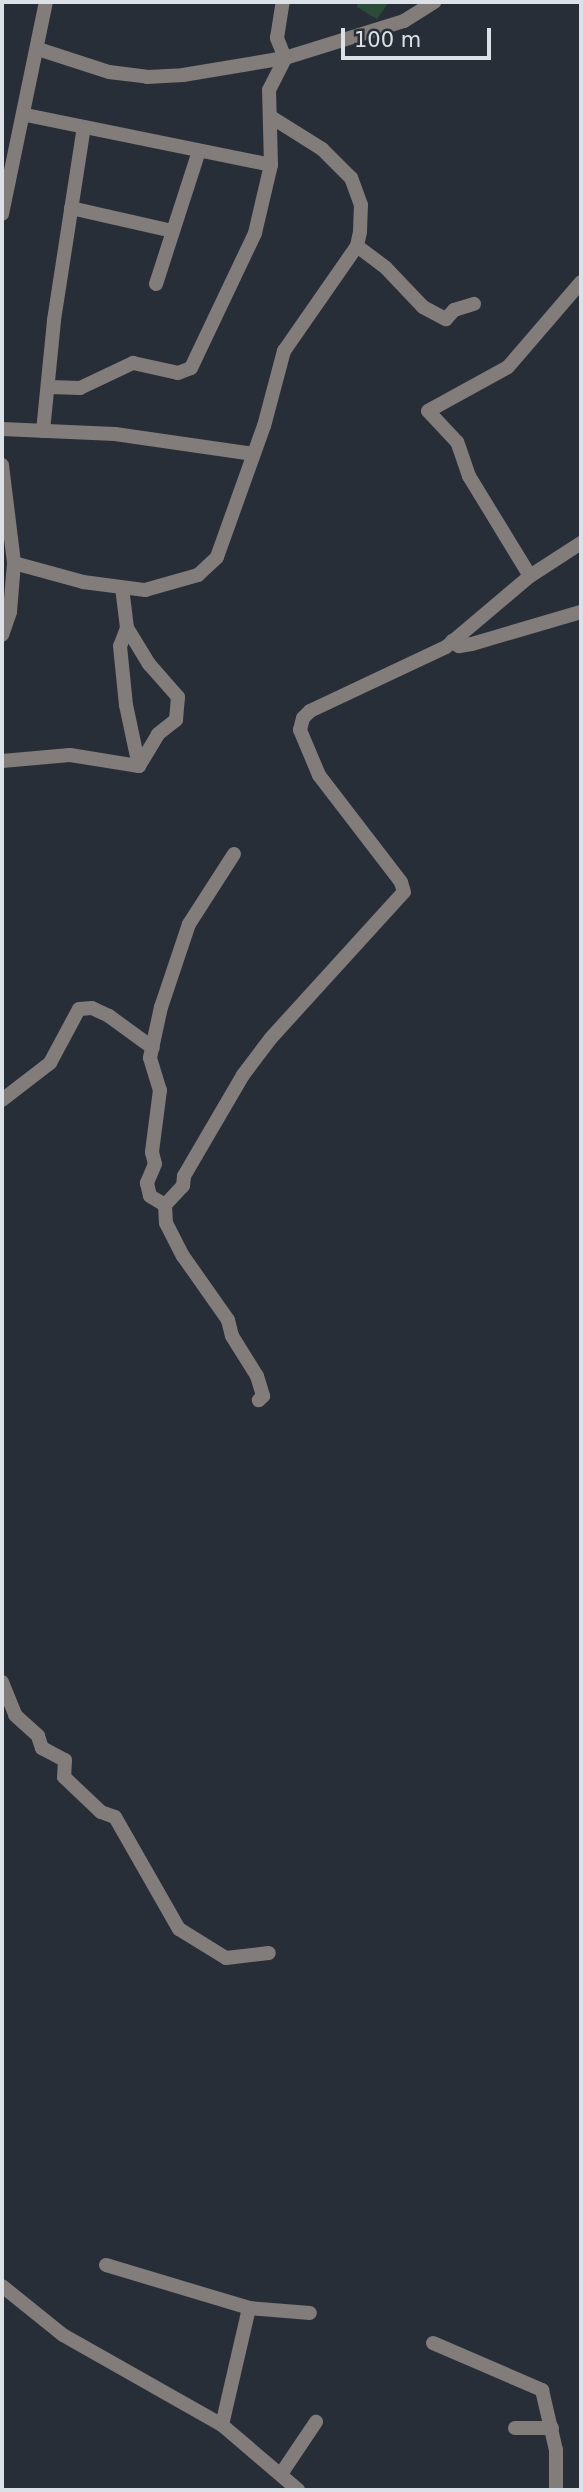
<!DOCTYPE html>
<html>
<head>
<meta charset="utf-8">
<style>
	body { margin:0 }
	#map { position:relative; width:583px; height:2492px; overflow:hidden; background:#282e37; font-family:"DejaVu Sans",sans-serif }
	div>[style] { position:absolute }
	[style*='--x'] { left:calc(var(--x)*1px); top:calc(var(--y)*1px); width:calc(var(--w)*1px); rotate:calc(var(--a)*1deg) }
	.green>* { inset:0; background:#2b4c38 }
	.minor>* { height:14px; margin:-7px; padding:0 7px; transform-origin:7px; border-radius:7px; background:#827c7a }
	span { translate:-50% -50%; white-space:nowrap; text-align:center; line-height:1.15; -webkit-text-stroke:7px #282e37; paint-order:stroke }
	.frame { position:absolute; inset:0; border:4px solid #dce1e7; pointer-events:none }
	.scale { position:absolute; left:341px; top:28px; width:150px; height:32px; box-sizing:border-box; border:4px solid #dce1e7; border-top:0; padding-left:9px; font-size:21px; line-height:24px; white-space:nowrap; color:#dce1e7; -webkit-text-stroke:5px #282e37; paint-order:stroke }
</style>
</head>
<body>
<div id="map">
	<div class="green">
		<div style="clip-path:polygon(358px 2px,389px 2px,377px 19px,357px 7px)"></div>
	</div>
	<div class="minor">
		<div style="--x:38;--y:49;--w:75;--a:17.9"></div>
		<div style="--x:109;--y:72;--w:38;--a:7"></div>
		<div style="--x:147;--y:77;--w:36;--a:-3"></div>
		<div style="--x:183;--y:75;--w:103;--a:-9.5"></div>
		<div style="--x:285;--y:58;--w:125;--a:-17.3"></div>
		<div style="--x:404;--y:21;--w:36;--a:-32"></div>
		<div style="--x:26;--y:115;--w:250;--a:11.5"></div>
		<div style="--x:271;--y:165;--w:75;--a:-91.5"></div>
		<div style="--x:269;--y:90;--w:36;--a:-63"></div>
		<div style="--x:285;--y:58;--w:22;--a:-112"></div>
		<div style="--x:277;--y:38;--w:36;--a:-81"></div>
		<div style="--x:71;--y:208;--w:104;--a:12.8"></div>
		<div style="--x:2;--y:214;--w:217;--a:-78.3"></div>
		<div style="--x:357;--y:246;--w:36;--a:37"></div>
		<div style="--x:386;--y:268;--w:54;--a:46.5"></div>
		<div style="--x:423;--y:307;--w:26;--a:28"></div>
		<div style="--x:446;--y:319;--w:12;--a:-48"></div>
		<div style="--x:454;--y:310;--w:21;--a:-17"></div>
		<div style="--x:156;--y:284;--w:140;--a:-72.1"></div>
		<div style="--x:49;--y:387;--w:31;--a:2"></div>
		<div style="--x:80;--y:388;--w:59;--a:-25.3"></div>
		<div style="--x:133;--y:363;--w:46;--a:12.5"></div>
		<div style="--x:178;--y:373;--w:14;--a:-21"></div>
		<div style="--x:191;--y:368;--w:149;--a:-64.6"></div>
		<div style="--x:255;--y:233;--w:70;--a:-76.8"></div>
		<div style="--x:2;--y:429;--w:113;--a:2.5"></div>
		<div style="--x:115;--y:434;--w:140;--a:8.2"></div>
		<div style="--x:43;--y:431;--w:112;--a:-84.3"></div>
		<div style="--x:54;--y:320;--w:195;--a:-81.2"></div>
		<div style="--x:2;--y:465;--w:99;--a:83"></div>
		<div style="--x:14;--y:563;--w:49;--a:94.7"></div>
		<div style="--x:10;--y:612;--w:24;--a:109"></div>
		<div style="--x:14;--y:563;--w:72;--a:15.4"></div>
		<div style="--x:83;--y:582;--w:63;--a:7.4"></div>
		<div style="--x:145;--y:590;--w:55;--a:-15.8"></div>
		<div style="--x:198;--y:575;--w:26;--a:-43"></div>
		<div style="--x:217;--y:557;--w:139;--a:-70.3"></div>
		<div style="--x:264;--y:426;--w:78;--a:-75.1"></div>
		<div style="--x:284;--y:351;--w:128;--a:-55.2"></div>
		<div style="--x:357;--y:246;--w:14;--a:-78"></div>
		<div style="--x:360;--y:232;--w:27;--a:-88"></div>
		<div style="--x:361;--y:205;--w:29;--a:-110"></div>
		<div style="--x:351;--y:178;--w:41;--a:-135"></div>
		<div style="--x:322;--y:149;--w:60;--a:-147.9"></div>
		<div style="--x:530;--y:576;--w:117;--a:-121.4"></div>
		<div style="--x:469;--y:476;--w:36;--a:-109"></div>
		<div style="--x:457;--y:442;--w:42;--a:-133.1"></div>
		<div style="--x:428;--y:411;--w:91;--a:-28.8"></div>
		<div style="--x:508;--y:367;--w:112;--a:-49.3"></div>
		<div style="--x:127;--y:628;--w:19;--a:111"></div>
		<div style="--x:120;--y:646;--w:59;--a:84.2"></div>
		<div style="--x:126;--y:705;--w:62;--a:78"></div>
		<div style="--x:452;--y:641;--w:9;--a:36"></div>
		<div style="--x:459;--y:646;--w:13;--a:-9"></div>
		<div style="--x:472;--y:644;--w:114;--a:-16.4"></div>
		<div style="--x:2;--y:761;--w:68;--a:-5"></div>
		<div style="--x:70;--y:755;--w:70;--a:9.1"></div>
		<div style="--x:139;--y:766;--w:37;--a:-59"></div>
		<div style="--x:158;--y:734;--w:23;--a:-38"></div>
		<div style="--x:176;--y:720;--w:23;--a:-85"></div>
		<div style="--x:178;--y:697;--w:44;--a:-131.3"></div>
		<div style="--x:149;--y:664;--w:42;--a:-121.4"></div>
		<div style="--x:127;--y:628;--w:38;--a:-97"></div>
		<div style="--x:234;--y:854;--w:83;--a:122.7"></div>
		<div style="--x:189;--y:924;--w:88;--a:108.6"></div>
		<div style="--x:161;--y:1007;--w:52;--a:102.2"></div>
		<div style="--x:150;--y:1058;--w:34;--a:73"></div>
		<div style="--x:160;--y:1090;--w:63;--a:97.4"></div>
		<div style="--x:152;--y:1152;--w:12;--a:76"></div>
		<div style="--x:155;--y:1164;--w:21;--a:113"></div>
		<div style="--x:147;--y:1183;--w:13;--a:77"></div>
		<div style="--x:150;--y:1196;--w:17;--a:31"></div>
		<div style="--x:165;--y:1205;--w:18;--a:87"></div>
		<div style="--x:166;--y:1223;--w:37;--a:63"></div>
		<div style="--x:183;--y:1256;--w:78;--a:54.9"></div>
		<div style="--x:228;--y:1320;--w:16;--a:76"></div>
		<div style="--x:232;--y:1336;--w:47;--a:58"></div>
		<div style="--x:257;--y:1376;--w:21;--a:73"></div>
		<div style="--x:263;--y:1396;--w:6;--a:135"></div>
		<div style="--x:2;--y:1100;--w:61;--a:-37.6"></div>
		<div style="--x:50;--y:1063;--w:61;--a:-61.8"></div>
		<div style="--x:79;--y:1009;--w:13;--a:-4"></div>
		<div style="--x:92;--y:1008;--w:19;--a:25"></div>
		<div style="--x:109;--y:1016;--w:54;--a:36"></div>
		<div style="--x:165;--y:1205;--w:26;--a:-47"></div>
		<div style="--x:183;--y:1186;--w:10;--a:-84"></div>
		<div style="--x:184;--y:1176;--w:117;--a:-59.7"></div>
		<div style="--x:243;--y:1075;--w:46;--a:-52.9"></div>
		<div style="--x:271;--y:1038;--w:197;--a:-47.7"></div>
		<div style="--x:404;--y:892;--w:10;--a:-107"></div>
		<div style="--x:401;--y:882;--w:135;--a:-127.5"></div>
		<div style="--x:319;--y:775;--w:49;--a:-112.9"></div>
		<div style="--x:300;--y:730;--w:12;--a:-76"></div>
		<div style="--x:303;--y:718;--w:10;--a:-45"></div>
		<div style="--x:310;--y:711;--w:150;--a:-25.2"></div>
		<div style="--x:446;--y:647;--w:110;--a:-40.2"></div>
		<div style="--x:530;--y:576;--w:61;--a:-32.9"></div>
		<div style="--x:2;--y:1682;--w:35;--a:68"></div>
		<div style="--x:15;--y:1715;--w:31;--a:42"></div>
		<div style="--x:38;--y:1736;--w:13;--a:72"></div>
		<div style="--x:42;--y:1748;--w:26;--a:28"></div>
		<div style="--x:65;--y:1760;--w:17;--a:93"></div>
		<div style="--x:64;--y:1777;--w:51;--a:43.4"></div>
		<div style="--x:101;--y:1812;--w:15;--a:20"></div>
		<div style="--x:115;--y:1817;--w:129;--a:60.3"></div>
		<div style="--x:179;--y:1929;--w:55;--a:31.7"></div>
		<div style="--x:226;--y:1958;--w:43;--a:-6.6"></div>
		<div style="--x:106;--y:2265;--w:149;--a:16.7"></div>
		<div style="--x:249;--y:2308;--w:61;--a:4.7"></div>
		<div style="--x:2;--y:2286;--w:78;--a:38.8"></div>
		<div style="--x:63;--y:2335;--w:183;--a:29.5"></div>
		<div style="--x:222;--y:2425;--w:100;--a:40.5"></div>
		<div style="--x:433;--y:2343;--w:119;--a:23.3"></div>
		<div style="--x:542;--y:2390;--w:62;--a:76.9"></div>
		<div style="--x:556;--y:2450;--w:40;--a:90"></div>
		<div style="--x:222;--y:2425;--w:120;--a:-77"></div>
		<div style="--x:515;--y:2428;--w:37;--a:0"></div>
		<div style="--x:281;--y:2474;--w:63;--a:-56.1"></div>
	</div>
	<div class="frame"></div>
	<div class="scale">100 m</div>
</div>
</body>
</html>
